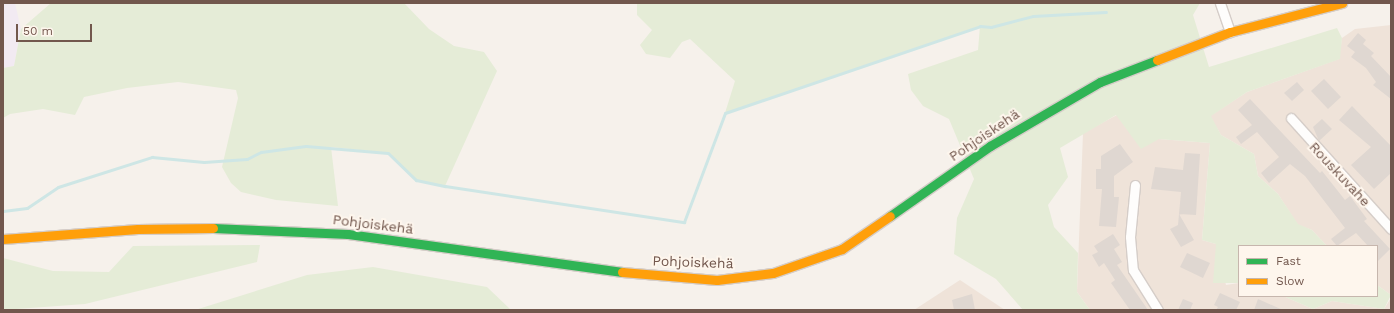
<!DOCTYPE html>
<html>
<head>
<meta charset="utf-8">
<style>
	body { margin:0 }
	#map { position:relative; width:1394px; height:313px; overflow:hidden; background:#f6f1eb; font-family:"Work Sans",sans-serif }
	div>[style] { position:absolute }
	[style*='--x'] { left:calc(var(--x)*1px); top:calc(var(--y)*1px); width:calc(var(--w)*1px); rotate:calc(var(--a)*1deg) }
	.residential>* { inset:0; background:#efe3d9 }
	.education>* { inset:0; background:#f2eaf2 }
	.green>* { inset:0; background:#e5ecd7 }
	.stream>* { height:3px; margin:-1.5px; padding:0 1.5px; transform-origin:1.5px; border-radius:1.5px; background:#cee6e5 }
	.building>* { inset:0; background:#dfd7d1 }
	.roads { filter:drop-shadow(1px 0 #d5cdc8) drop-shadow(-1px 0 #d5cdc8) drop-shadow(0 1px #d5cdc8) drop-shadow(0 -1px #d5cdc8) }
	.street>* { height:9px; margin:-4.5px; padding:0 4.5px; transform-origin:4.5px; border-radius:4.5px; background:#fefdfc }
	.fast>* { height:9px; margin:-4.5px; padding:0 4.5px; transform-origin:4.5px; border-radius:4.5px; background:#30b455 }
	.slow>* { height:9px; margin:-4.5px; padding:0 4.5px; transform-origin:4.5px; border-radius:4.5px; background:#ff9f0a }
	span { translate:-50% -50%; white-space:nowrap; text-align:center; line-height:1.15; -webkit-text-stroke:4px #fef6ed; paint-order:stroke }
	.street-label { font-size:14px; color:#72574d }
	.frame { position:absolute; inset:0; border:4px solid #72574d; pointer-events:none }
	.legend { position:absolute; left:1238px; top:245px; width:140px; height:52px; box-sizing:border-box; background:#fef6ed; border:1px solid #c6b6ad; margin:0; padding:5px 7px; list-style:none; font-size:12px; color:#72574d }
	.legend li { display:flex; align-items:center; gap:8px; height:20px }
	.legend b { width:20px; border:1px solid #c6b6ad }
	.scale { position:absolute; left:16px; top:24px; width:76px; height:18px; box-sizing:border-box; border:2px solid #72574d; border-top:0; padding-left:5px; font-size:12px; line-height:14px; white-space:nowrap; color:#72574d; -webkit-text-stroke:3px #fef6ed; paint-order:stroke }
</style>
</head>
<body>
<div id="map">
	<div class="residential">
		<div style="clip-path:polygon(1391px 25px,1391px 295px,1377px 285px,1377px 246px,1327px 246px,1312px 230px,1298px 225px,1278px 194px,1258px 176px,1254px 154px,1221px 135px,1210px 116px,1247px 92px,1339px 59px,1342px 38px,1355px 29px)"></div>
		<div style="clip-path:polygon(1117px 115px,1159px 139px,1210px 143px,1202px 240px,1216px 244px,1226px 285px,1239px 283px,1239px 296px,1283px 296px,1313px 309px,1332px 301px,1384px 309px,1391px 298px,1391px 310px,1090px 310px,1077px 292px,1083px 133px)"></div>
		<div style="clip-path:polygon(960px 280px,1005px 310px,914px 310px)"></div>
	</div>
	<div class="education">
		<div style="clip-path:polygon(3px 3px,15px 3px,21px 29px,14px 66px,3px 68px)"></div>
	</div>
	<div class="green">
		<div style="clip-path:polygon(51px 3px,404px 3px,429px 29px,454px 46px,484px 52px,497px 71px,445px 186px,416px 180px,388px 153px,331px 147px,338px 206px,276px 200px,241px 192px,231px 183px,222px 167px,238px 98px,236px 90px,178px 82px,127px 88px,84px 97px,75px 115px,43px 109px,10px 114px,3px 118px,3px 68px,14px 66px,21px 29px)"></div>
		<div style="clip-path:polygon(637px 3px,1200px 3px,1193px 15px,1209px 67px,1337px 28px,1342px 38px,1340px 59px,1247px 92px,1211px 116px,1221px 135px,1254px 154px,1258px 176px,1278px 194px,1298px 224px,1312px 230px,1327px 246px,1239px 246px,1239px 283px,1213px 283px,1216px 244px,1202px 240px,1210px 143px,1159px 139px,1141px 149px,1116px 115px,1060px 148px,1068px 177px,1048px 205px,1054px 227px,1078px 253px,1077px 292px,1090px 310px,1023px 310px,996px 279px,954px 254px,957px 218px,974px 179px,949px 119px,923px 106px,911px 90px,908px 74px,978px 50px,980px 26px,725px 113px,735px 81px,690px 39px,682px 42px,670px 58px,646px 54px,640px 45px,652px 30px,637px 15px)"></div>
		<div style="clip-path:polygon(260px 245px,257px 262px,85px 304px,3px 310px,3px 258px,53px 271px,109px 272px,133px 246px)"></div>
		<div style="clip-path:polygon(373px 267px,487px 287px,511px 310px,195px 310px,307px 275px)"></div>
		<div style="clip-path:polygon(1377px 285px,1391px 295px,1384px 309px,1332px 301px,1313px 309px,1283px 296px,1377px 296px)"></div>
	</div>
	<div class="stream">
		<div style="--x:3;--y:211;--w:24;--a:-7"></div>
		<div style="--x:27;--y:208;--w:37;--a:-34"></div>
		<div style="--x:58;--y:187;--w:99;--a:-17.7"></div>
		<div style="--x:152;--y:157;--w:52;--a:5.5"></div>
		<div style="--x:204;--y:162;--w:43;--a:-4"></div>
		<div style="--x:247;--y:159;--w:16;--a:-27"></div>
		<div style="--x:261;--y:152;--w:45;--a:-7.6"></div>
		<div style="--x:306;--y:146;--w:82;--a:4.9"></div>
		<div style="--x:388;--y:153;--w:39;--a:44"></div>
		<div style="--x:416;--y:180;--w:30;--a:12"></div>
		<div style="--x:445;--y:186;--w:242;--a:8.6"></div>
		<div style="--x:684;--y:222;--w:116;--a:-69.4"></div>
		<div style="--x:725;--y:113;--w:269;--a:-18.8"></div>
		<div style="--x:980;--y:26;--w:11;--a:5"></div>
		<div style="--x:991;--y:27;--w:43;--a:-14.7"></div>
		<div style="--x:1033;--y:16;--w:73;--a:-3.1"></div>
	</div>
	<div class="building">
		<div style="clip-path:polygon(1358px 33px,1366px 40px,1363px 44px,1374px 53px,1371px 56px,1391px 77px,1391px 99px,1373px 85px,1376px 82px,1366px 68px,1351px 57px,1355px 52px,1347px 46px)"></div>
		<div style="clip-path:polygon(1324px 79px,1341px 97px,1328px 109px,1311px 91px)"></div>
		<div style="clip-path:polygon(1297px 82px,1304px 90px,1292px 101px,1284px 93px)"></div>
		<div style="clip-path:polygon(1250px 99px,1320px 173px,1322px 171px,1345px 200px,1350px 196px,1367px 219px,1364px 221px,1390px 249px,1377px 262px,1377px 246px,1368px 246px,1356px 233px,1337px 246px,1331px 239px,1345px 228px,1305px 176px,1290px 164px,1269px 183px,1261px 173px,1279px 157px,1257px 132px,1241px 144px,1236px 137px,1252px 125px,1238px 110px)"></div>
		<div style="clip-path:polygon(1352px 106px,1391px 146px,1391px 173px,1374px 189px,1351px 165px,1371px 147px,1339px 120px)"></div>
		<div style="clip-path:polygon(1322px 119px,1332px 129px,1319px 141px,1313px 127px)"></div>
		<div style="clip-path:polygon(1120px 144px,1133px 162px,1114px 176px,1114px 197px,1119px 197px,1116px 227px,1099px 226px,1102px 189px,1096px 189px,1096px 169px,1101px 169px,1101px 156px)"></div>
		<div style="clip-path:polygon(1185px 153px,1200px 154px,1196px 215px,1179px 214px,1194px 240px,1181px 247px,1170px 229px,1178px 225px,1181px 192px,1151px 189px,1155px 167px,1183px 170px)"></div>
		<div style="clip-path:polygon(1113px 234px,1120px 245px,1114px 249px,1122px 262px,1117px 265px,1148px 310px,1130px 310px,1111px 283px,1115px 280px,1104px 263px,1099px 267px,1092px 255px,1098px 252px,1094px 246px)"></div>
		<div style="clip-path:polygon(1187px 253px,1210px 263px,1203px 278px,1180px 267px)"></div>
		<div style="clip-path:polygon(1220px 293px,1240px 302px,1236px 310px,1216px 310px,1218px 307px,1214px 305px)"></div>
		<div style="clip-path:polygon(972px 294px,975px 310px,954px 310px,952px 300px)"></div>
		<div style="clip-path:polygon(1183px 299px,1193px 303px,1190px 310px,1178px 310px)"></div>
		<div style="clip-path:polygon(1258px 299px,1283px 310px,1254px 310px)"></div>
	</div>
	<div class="roads">
		<div class="street">
			<div style="--x:1220;--y:3;--w:31;--a:71"></div>
			<div style="--x:1291;--y:118;--w:149;--a:48"></div>
			<div style="--x:1135;--y:185;--w:52;--a:95.5"></div>
			<div style="--x:1130;--y:237;--w:33;--a:85"></div>
			<div style="--x:1133;--y:270;--w:47;--a:58"></div>
		</div>
		<div class="fast">
			<div style="--x:890;--y:216;--w:122;--a:-35"></div>
			<div style="--x:990;--y:146;--w:127;--a:-30.2"></div>
			<div style="--x:1100;--y:82;--w:61;--a:-21.1"></div>
			<div style="--x:213;--y:228;--w:135;--a:2.5"></div>
			<div style="--x:348;--y:234;--w:277;--a:7.9"></div>
		</div>
		<div class="slow">
			<div style="--x:1157;--y:60;--w:78;--a:-21"></div>
			<div style="--x:1230;--y:32;--w:116;--a:-14.5"></div>
			<div style="--x:3;--y:239;--w:135;--a:-4.2"></div>
			<div style="--x:138;--y:229;--w:75;--a:-0.8"></div>
			<div style="--x:622;--y:272;--w:95;--a:4.8"></div>
			<div style="--x:717;--y:280;--w:56;--a:-7.1"></div>
			<div style="--x:773;--y:273;--w:73;--a:-19.2"></div>
			<div style="--x:842;--y:249;--w:58;--a:-34.5"></div>
		</div>
	</div>
	<div class="street-label">
		<span style="left:984px;top:135px;rotate:-34deg">Pohjoiskehä</span>
		<span style="left:1340px;top:174px;rotate:47deg">Rouskuvahe</span>
		<span style="left:373px;top:224px;rotate:7deg">Pohjoiskehä</span>
		<span style="left:693px;top:262px;rotate:2deg">Pohjoiskehä</span>
	</div>
	<div class="frame"></div>
	<ul class="legend">
	<li><b style="height:5px;background:#30b455"></b>Fast</li>
	<li><b style="height:5px;background:#ff9f0a"></b>Slow</li>
	</ul>
	<div class="scale">50 m</div>
</div>
</body>
</html>
